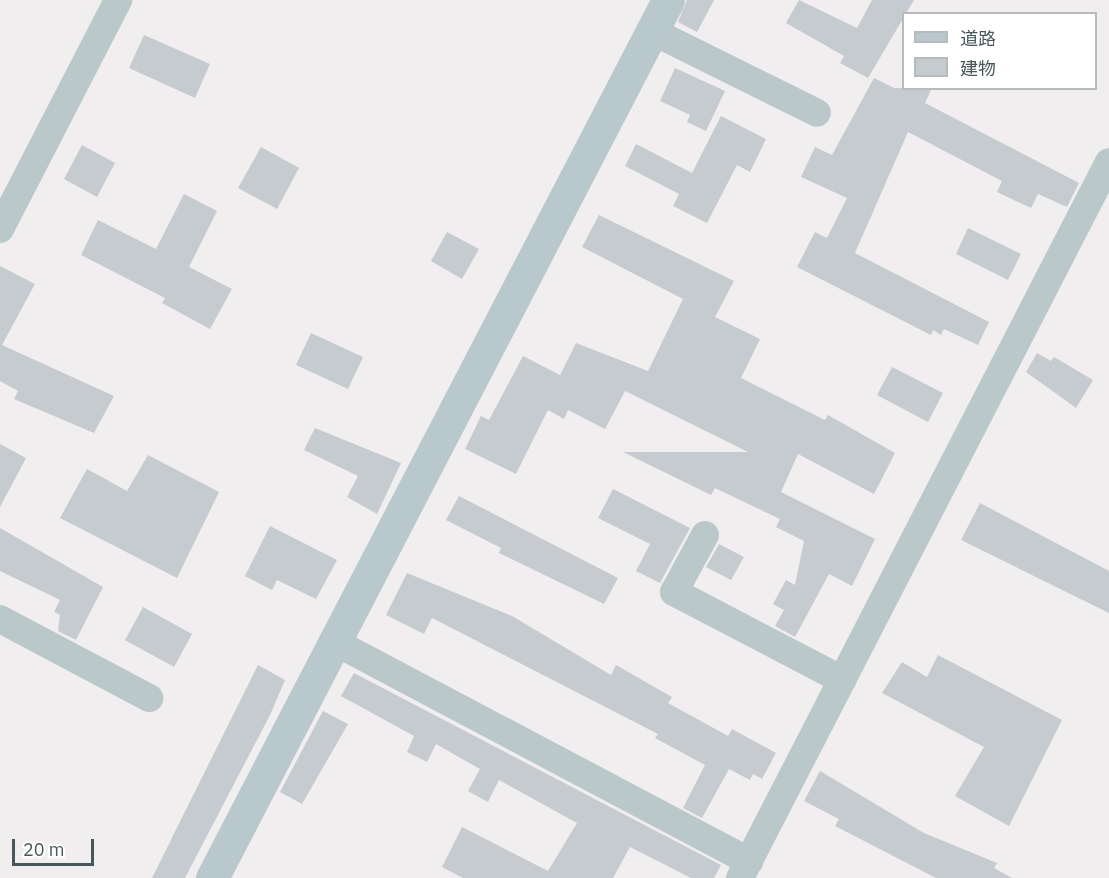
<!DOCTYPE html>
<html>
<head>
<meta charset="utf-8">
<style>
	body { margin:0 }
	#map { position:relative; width:1109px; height:878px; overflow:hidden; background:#f1eeef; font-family:"IBM Plex Sans","Noto Sans JP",sans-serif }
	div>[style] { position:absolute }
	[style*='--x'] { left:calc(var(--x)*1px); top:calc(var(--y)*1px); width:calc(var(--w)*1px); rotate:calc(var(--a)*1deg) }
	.building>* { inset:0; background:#c5cbce }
	.street>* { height:28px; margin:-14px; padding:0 14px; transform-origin:14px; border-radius:14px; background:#bbc8ca }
	.secondary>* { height:33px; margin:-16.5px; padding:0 16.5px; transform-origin:16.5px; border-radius:16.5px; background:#b8c8cc }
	span { translate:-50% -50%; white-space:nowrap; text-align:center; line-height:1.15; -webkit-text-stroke:6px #fff; paint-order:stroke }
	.legend { position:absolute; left:902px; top:12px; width:195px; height:78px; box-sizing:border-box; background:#fff; border:2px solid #b6bcbd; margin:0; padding:8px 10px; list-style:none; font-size:18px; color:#48585a }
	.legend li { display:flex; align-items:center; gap:12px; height:30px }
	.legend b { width:30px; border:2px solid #b6bcbd }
	.scale { position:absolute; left:12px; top:839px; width:82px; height:27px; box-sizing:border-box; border:3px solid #48585a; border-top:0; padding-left:8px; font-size:18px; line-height:21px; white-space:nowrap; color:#48585a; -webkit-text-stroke:4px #fff; paint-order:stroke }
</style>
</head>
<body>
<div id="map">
	<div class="building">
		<div style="clip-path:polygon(687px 0,714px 0,697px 32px,678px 22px)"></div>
		<div style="clip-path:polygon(799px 0,857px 28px,872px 0,914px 0,868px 78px,840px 63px,844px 56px,786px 23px)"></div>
		<div style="clip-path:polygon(144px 35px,210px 64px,195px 98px,129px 68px)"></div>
		<div style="clip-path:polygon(675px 68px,725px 91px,706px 131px,687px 122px,690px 115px,660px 101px)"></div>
		<div style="clip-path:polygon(874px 78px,894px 88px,932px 88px,925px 103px,1079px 183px,1067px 207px,1038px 194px,1031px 208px,997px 192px,1002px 181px,908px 132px,855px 253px,989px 322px,978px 345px,944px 329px,941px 335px,933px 330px,931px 335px,797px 267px,815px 232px,827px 238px,847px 198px,801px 177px,815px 147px,832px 155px)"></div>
		<div style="clip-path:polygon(721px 116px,766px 139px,750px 172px,737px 165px,707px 223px,673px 206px,679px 194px,625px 166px,636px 144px,692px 173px)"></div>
		<div style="clip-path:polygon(82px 145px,115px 163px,97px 197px,64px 179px)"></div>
		<div style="clip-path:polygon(261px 147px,299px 168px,277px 209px,238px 188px)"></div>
		<div style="clip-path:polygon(184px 194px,217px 211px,189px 267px,232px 289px,210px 329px,162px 303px,165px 298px,81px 255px,98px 220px,156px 249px)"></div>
		<div style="clip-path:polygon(599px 215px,734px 281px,715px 317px,760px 339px,741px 378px,825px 420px,828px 415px,895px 453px,874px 494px,798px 454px,781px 492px,875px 539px,852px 586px,829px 574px,795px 637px,775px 626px,784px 610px,773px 604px,786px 580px,795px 585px,804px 541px,776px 527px,780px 519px,715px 488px,711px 495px,623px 452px,748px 452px,625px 391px,605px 429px,568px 410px,564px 419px,548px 410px,516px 474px,465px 449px,481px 416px,489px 420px,523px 356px,560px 375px,576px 343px,648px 371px,683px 299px,582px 247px)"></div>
		<div style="clip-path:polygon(968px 228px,1021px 254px,1008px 280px,956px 254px)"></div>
		<div style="clip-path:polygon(447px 232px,479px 249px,462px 279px,431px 261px)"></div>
		<div style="clip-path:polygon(0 266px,35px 284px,2px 345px,114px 396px,94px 433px,14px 399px,18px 391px,0 381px)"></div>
		<div style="clip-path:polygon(311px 333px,363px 357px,348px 389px,296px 365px)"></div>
		<div style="clip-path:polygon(1037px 353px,1051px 361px,1054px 357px,1093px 380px,1076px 408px,1026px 372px)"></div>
		<div style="clip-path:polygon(892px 367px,943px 393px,928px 422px,877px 395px)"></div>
		<div style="clip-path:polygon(315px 428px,401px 463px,377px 514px,347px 497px,358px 476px,304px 450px)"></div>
		<div style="clip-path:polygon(0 444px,26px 458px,0 507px)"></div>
		<div style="clip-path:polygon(148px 455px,219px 492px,177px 578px,60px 518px,87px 469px,127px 491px)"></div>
		<div style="clip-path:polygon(613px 489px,690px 528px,660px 583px,636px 571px,650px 544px,598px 518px)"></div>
		<div style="clip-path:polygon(459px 496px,618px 578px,604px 604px,499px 553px,501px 548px,446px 520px)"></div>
		<div style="clip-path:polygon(980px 503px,1109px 571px,1109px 613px,961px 540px)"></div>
		<div style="clip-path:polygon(270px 526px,337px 560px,316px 599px,277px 580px,272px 590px,245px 576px)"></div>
		<div style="clip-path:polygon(0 528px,103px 587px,76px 640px,58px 631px,60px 615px,54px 612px,60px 600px,0 571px)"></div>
		<div style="clip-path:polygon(719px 544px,744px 557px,731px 580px,706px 567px)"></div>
		<div style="clip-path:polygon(407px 573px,512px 616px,611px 675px,616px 665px,672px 697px,668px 703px,728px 736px,732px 729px,776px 753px,762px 779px,753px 774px,750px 780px,729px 769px,702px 818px,683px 808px,705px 765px,655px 738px,658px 734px,432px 618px,424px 634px,386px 615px)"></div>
		<div style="clip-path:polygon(143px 607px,192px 634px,174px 667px,125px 640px)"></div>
		<div style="clip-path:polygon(938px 655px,1062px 720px,1009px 826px,955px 796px,984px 747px,882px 693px,902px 662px,927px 677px)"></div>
		<div style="clip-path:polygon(258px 665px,285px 680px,270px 715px,185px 878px,152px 878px)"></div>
		<div style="clip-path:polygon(354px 673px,721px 865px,714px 878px,691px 878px,630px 847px,613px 878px,463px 878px,442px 867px,462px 827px,548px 871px,577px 823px,499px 780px,488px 802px,468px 791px,480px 769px,436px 744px,427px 762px,407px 752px,414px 736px,341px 696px)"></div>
		<div style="clip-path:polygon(323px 711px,348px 724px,302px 804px,280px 792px)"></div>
		<div style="clip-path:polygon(820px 771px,924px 833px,997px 863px,994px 868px,1012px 878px,936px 878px,835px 826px,839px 819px,804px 801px)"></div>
	</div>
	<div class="street">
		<div style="--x:652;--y:31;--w:184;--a:26.4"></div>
		<div style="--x:0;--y:229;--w:258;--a:-62.7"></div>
		<div style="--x:705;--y:535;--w:65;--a:118.5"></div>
		<div style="--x:674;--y:592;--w:190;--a:27.6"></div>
		<div style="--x:0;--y:619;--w:169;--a:27.9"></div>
		<div style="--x:333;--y:641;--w:471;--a:27.9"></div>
		<div style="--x:740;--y:878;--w:805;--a:-62.74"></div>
	</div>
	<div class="secondary">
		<div style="--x:212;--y:878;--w:989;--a:-62.55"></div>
	</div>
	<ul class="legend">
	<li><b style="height:8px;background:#b8c8cc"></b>道路</li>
	<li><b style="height:16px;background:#c5cbce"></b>建物</li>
	</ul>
	<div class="scale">20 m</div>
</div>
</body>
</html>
